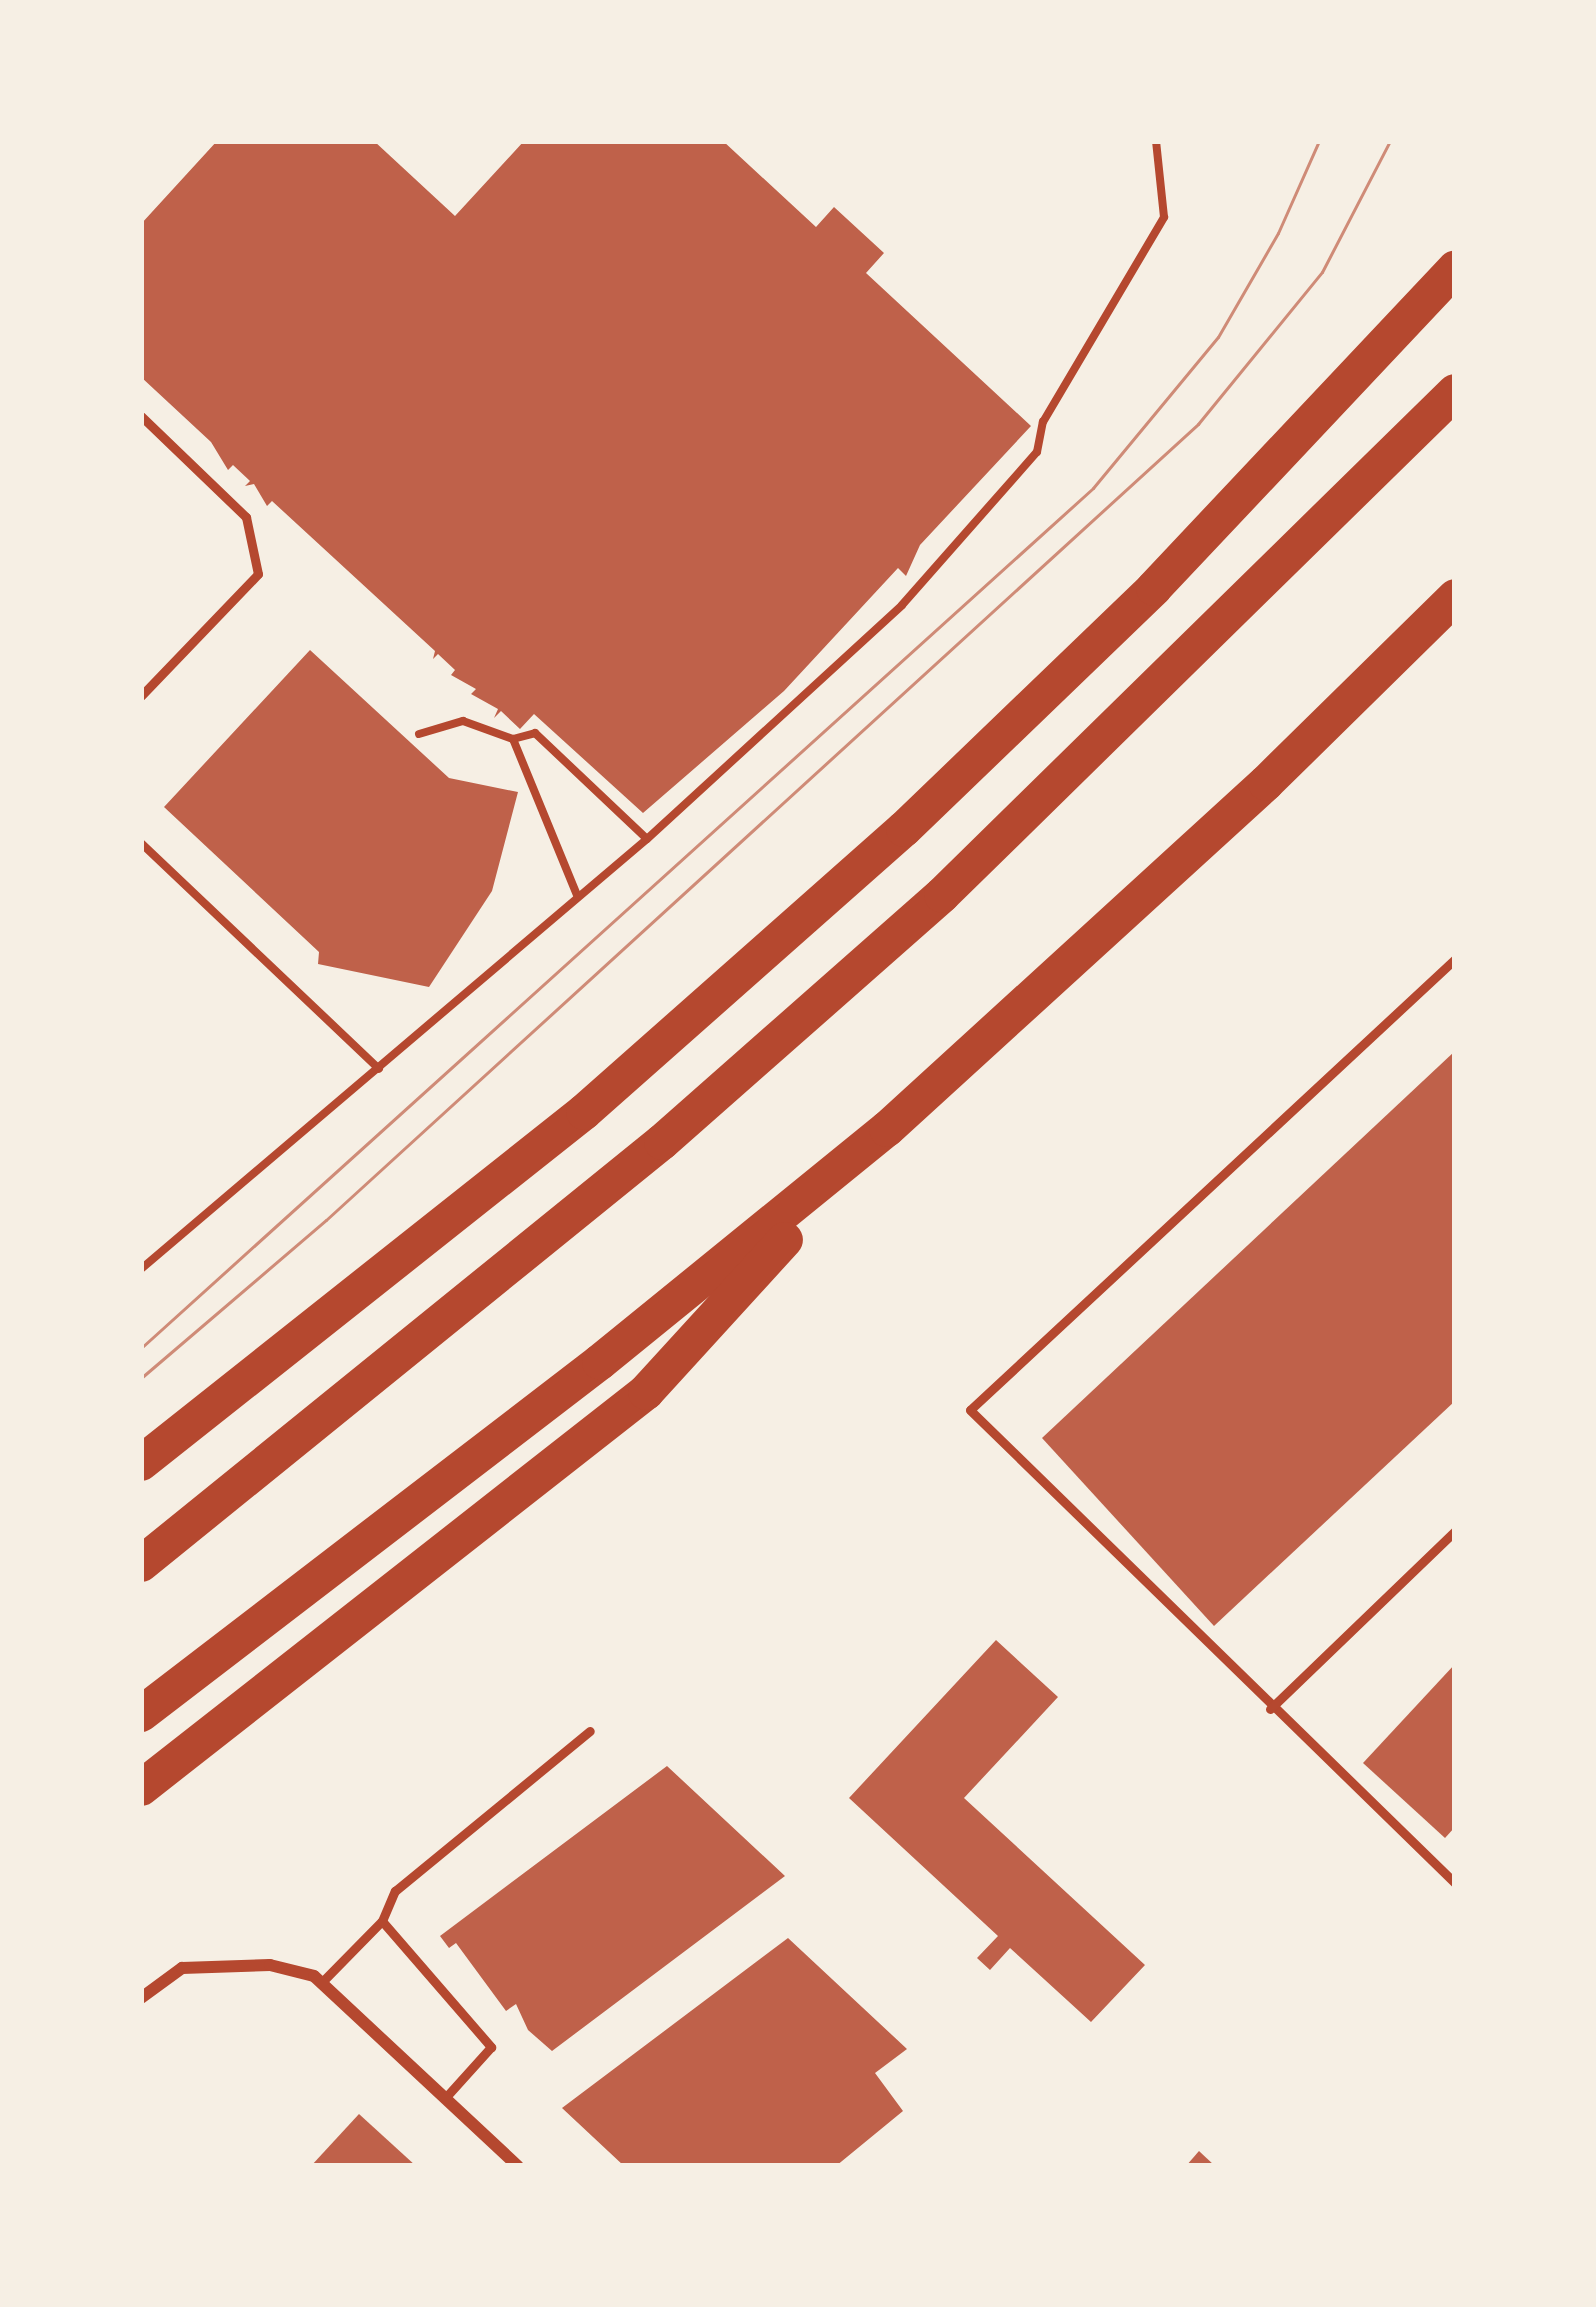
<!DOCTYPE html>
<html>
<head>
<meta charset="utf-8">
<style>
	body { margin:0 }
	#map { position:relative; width:1596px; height:2307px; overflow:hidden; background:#f6efe4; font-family:Quicksand,sans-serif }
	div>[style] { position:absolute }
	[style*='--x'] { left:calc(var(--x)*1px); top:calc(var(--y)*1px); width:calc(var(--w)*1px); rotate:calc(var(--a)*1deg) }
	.building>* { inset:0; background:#bf614a }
	.path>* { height:8px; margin:-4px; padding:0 4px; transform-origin:4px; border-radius:4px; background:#b5482f }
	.service>* { height:9px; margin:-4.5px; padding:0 4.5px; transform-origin:4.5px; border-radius:4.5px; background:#b5482f }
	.minor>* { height:12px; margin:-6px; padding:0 6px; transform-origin:6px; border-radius:6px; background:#b5482f }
	.motorway>* { height:36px; margin:-18px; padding:0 18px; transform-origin:18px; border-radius:18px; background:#b5482f }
	.tram>* { height:3px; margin:-1.5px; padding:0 1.5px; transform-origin:1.5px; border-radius:1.5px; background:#cf8b77 }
	span { translate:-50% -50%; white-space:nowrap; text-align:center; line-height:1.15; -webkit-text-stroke:12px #f6efe4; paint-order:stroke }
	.frame { position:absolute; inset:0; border:144px solid #f6efe4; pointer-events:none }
</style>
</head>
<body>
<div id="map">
	<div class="building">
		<div style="clip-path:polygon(217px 141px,374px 141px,455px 216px,524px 141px,723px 141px,816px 227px,834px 207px,884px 253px,866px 273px,1031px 426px,920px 545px,906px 576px,898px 568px,784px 691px,643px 813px,534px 714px,520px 729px,501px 711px,494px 718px,498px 709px,471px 694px,476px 689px,451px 675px,455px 670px,438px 654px,433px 659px,435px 651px,272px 501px,267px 506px,254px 484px,245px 486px,250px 481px,233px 465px,228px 470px,211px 442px,141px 377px,141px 224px)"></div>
		<div style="clip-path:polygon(310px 650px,449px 778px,518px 792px,492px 891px,429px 987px,318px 964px,319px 952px,164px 807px)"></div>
		<div style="clip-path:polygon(1455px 1051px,1455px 1401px,1214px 1626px,1042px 1438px)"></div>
		<div style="clip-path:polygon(996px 1640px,1058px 1697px,964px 1798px,1145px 1965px,1091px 2022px,1010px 1948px,990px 1970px,977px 1958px,998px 1936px,849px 1798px)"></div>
		<div style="clip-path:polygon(1455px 1664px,1455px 1827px,1445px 1838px,1363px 1763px)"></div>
		<div style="clip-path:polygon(667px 1766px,785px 1876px,552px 2051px,528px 2030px,516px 2004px,506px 2011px,456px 1943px,449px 1948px,440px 1936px)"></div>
		<div style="clip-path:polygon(788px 1938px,907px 2049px,875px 2073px,903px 2111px,836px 2166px,624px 2166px,562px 2108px)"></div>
		<div style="clip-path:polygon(359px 2114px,416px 2166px,311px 2166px)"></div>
		<div style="clip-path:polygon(1199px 2151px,1215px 2166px,1186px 2166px)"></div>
	</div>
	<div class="path">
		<div style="--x:419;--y:734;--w:46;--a:-16.5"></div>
		<div style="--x:463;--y:721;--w:53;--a:19.8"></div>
		<div style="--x:513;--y:739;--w:23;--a:-15"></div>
		<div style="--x:535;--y:733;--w:154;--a:43.4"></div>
		<div style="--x:513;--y:739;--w:169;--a:67.7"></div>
		<div style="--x:141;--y:843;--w:328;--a:43.5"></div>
		<div style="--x:141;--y:1269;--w:664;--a:-40.36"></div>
		<div style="--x:647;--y:839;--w:346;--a:-42.5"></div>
		<div style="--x:902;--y:605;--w:204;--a:-48.6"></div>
		<div style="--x:1037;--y:452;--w:31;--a:-79"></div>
		<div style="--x:1043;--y:422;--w:238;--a:-59.4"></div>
		<div style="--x:1164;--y:217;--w:76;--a:-96"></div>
	</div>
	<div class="service">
		<div style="--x:141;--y:416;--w:146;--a:43.9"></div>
		<div style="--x:246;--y:517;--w:58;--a:78.1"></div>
		<div style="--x:258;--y:574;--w:169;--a:133.8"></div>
		<div style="--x:1455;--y:959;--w:662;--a:137.08"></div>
		<div style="--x:970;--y:1410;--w:677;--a:44.28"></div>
		<div style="--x:1270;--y:1709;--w:257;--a:-43.9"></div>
		<div style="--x:382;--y:1921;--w:167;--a:49.1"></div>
		<div style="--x:491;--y:2047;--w:69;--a:132"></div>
		<div style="--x:321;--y:1983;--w:87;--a:-45.5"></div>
		<div style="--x:382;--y:1921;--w:33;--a:-67"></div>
		<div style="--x:395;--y:1891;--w:252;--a:-39.4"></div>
	</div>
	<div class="minor">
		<div style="--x:141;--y:1998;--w:51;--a:-36.2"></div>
		<div style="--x:182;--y:1968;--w:88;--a:-2"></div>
		<div style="--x:270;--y:1965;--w:45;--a:14"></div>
		<div style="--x:314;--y:1976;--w:279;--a:43"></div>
	</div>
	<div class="motorway">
		<div style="--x:141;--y:1463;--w:565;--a:-38.39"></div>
		<div style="--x:584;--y:1112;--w:427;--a:-41.5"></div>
		<div style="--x:904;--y:829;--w:347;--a:-43.9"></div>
		<div style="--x:1154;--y:588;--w:439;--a:-46.7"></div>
		<div style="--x:141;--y:1564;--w:670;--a:-39.01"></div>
		<div style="--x:662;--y:1142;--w:373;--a:-41.4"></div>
		<div style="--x:942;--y:895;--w:718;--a:-44.44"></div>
		<div style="--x:141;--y:1714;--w:578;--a:-37.48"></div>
		<div style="--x:600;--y:1362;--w:370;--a:-39.1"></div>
		<div style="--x:887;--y:1129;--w:513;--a:-42.39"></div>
		<div style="--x:1266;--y:783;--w:265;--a:-44.5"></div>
		<div style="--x:141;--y:1788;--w:642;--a:-38.1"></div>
		<div style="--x:646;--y:1392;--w:206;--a:-47.6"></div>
	</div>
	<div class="tram">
		<div style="--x:141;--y:1348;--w:1283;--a:-42.09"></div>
		<div style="--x:1093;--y:488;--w:196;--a:-50.4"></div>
		<div style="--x:1218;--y:337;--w:120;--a:-60"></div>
		<div style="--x:1278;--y:233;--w:101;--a:-66"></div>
		<div style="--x:141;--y:1378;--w:243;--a:-40.5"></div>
		<div style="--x:326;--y:1220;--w:1181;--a:-42.39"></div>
		<div style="--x:1198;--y:424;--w:196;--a:-50.8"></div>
		<div style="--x:1322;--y:272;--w:148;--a:-62.6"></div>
	</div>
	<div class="frame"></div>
</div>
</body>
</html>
